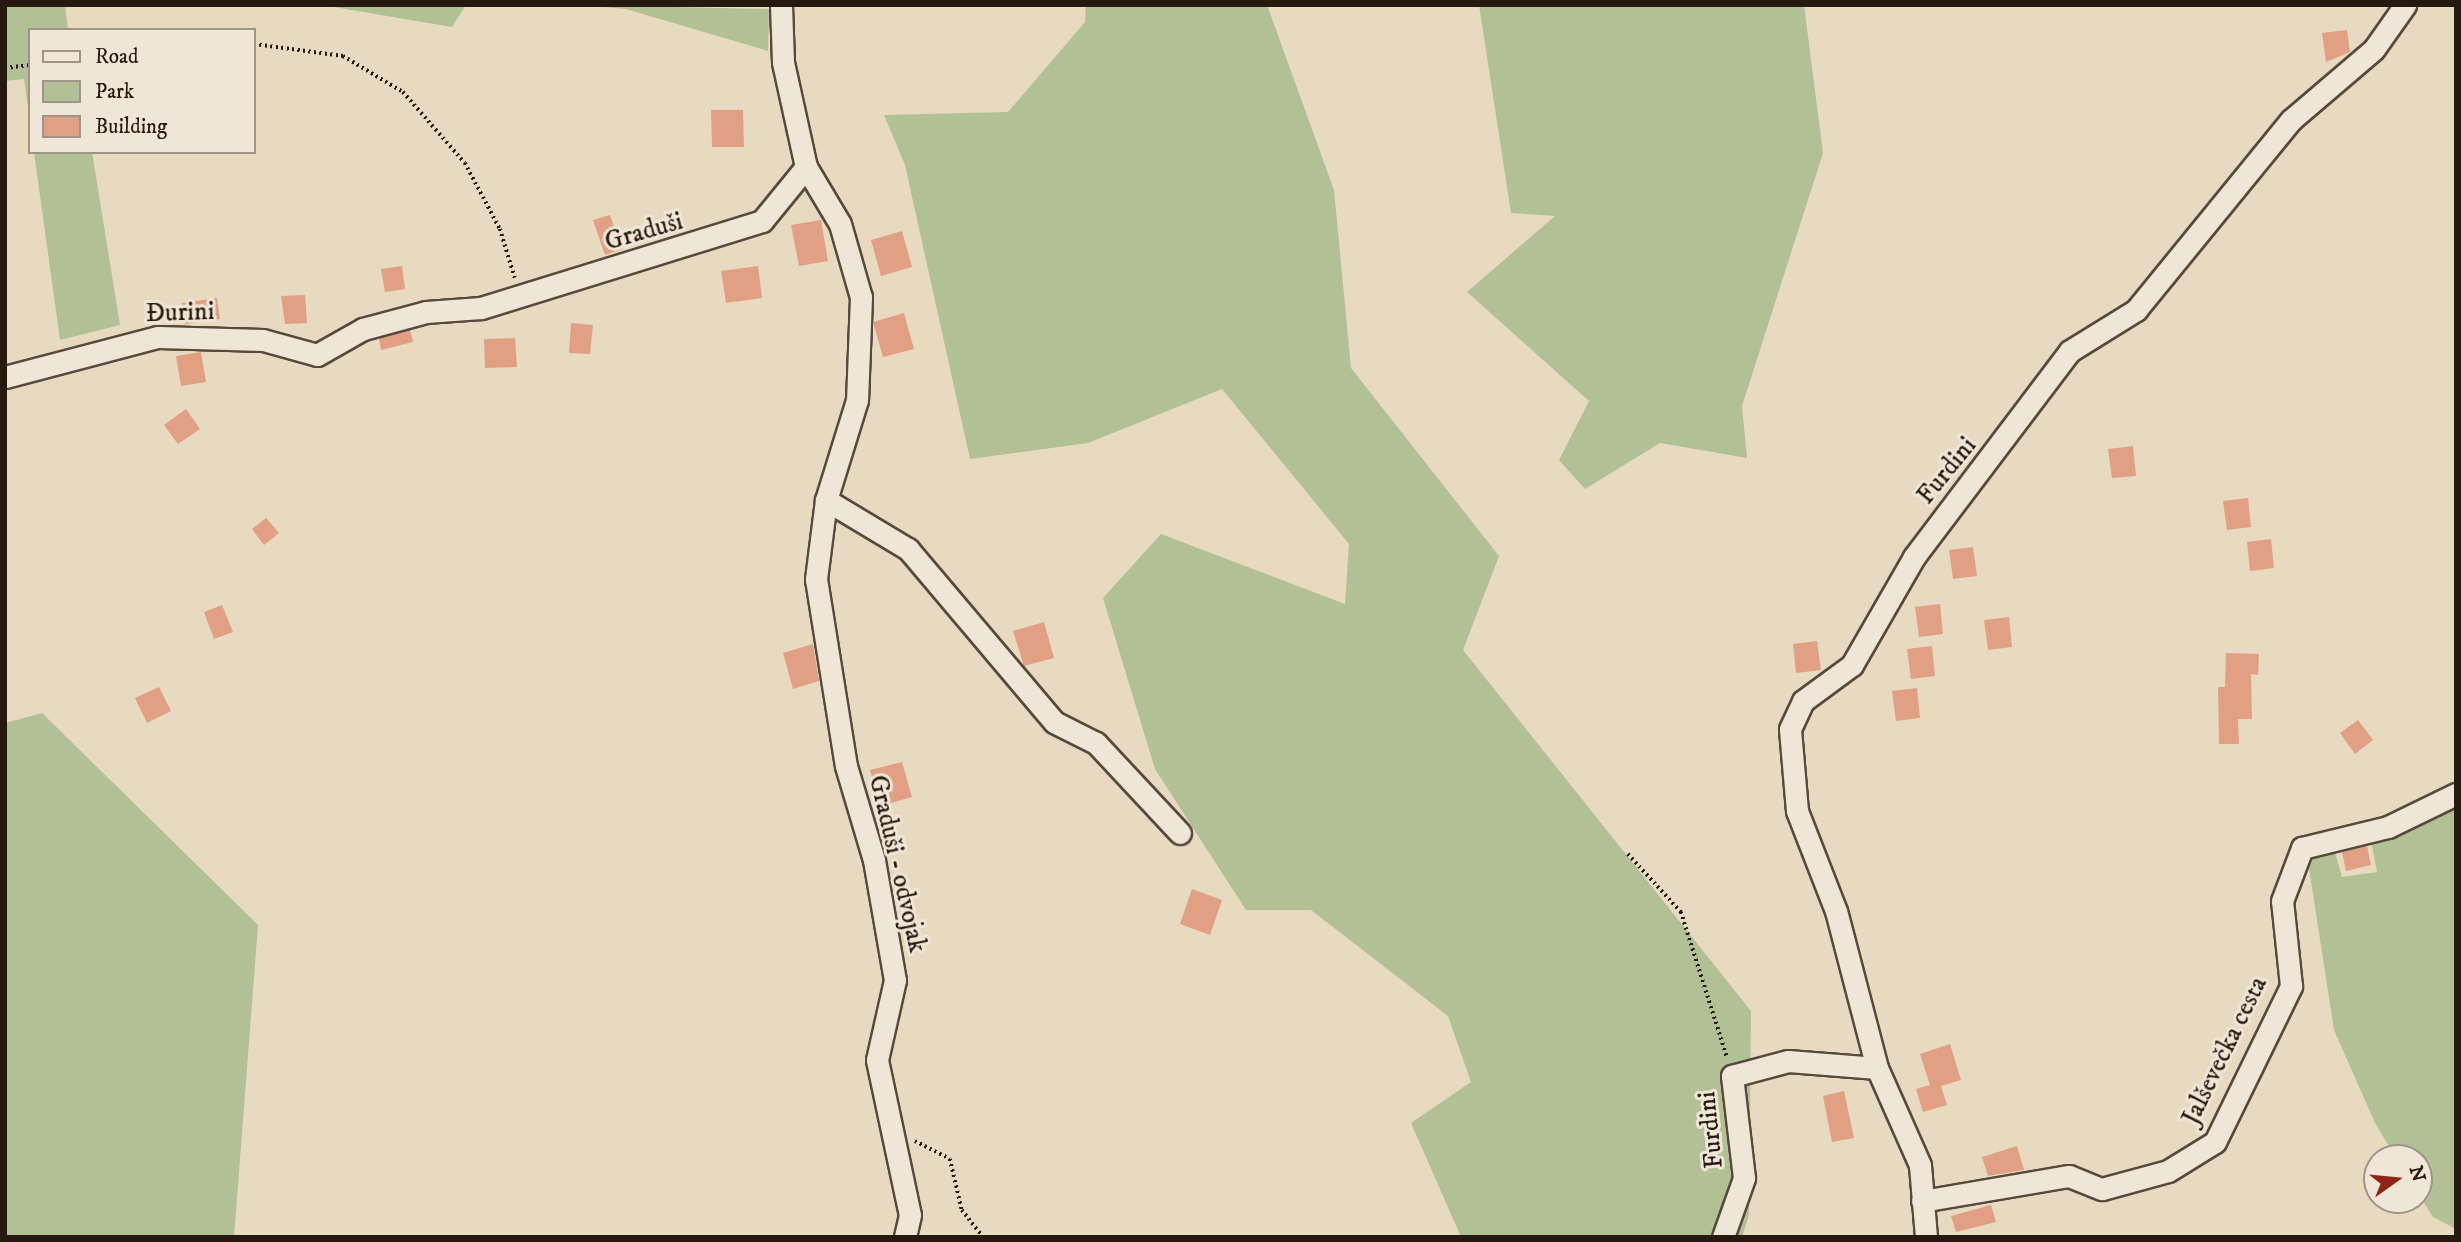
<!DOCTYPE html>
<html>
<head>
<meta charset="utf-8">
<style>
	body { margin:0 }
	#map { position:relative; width:2461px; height:1242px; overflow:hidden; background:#e8d9c1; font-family:"IM FELL DW Pica",serif }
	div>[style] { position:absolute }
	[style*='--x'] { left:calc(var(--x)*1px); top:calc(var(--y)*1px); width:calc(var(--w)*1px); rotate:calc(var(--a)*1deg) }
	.green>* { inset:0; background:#b2c096 }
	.building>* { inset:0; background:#e1a083 }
	.path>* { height:3.5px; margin-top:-1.75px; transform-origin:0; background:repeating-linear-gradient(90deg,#261a10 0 2px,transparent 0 5.5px) }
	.roads { filter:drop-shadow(2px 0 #564a3c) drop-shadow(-2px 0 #564a3c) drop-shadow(0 2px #564a3c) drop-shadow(0 -2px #564a3c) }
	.street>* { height:21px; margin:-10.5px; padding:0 10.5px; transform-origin:10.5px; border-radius:10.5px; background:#f0e6d7 }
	span { translate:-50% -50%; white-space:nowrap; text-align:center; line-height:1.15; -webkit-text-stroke:6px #f0e6d7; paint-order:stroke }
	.street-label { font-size:26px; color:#261a10 }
	.frame { position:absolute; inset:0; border:7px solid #261a10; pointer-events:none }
	.legend { position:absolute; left:28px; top:28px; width:228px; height:126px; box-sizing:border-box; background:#f0e6d7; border:2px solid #9f9487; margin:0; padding:9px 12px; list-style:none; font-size:21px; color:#261a10 }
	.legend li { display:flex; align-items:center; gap:14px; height:35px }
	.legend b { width:35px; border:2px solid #9f9487 }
	.north { position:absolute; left:2363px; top:1144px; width:70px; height:70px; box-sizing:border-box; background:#f0e6d7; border:2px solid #9f9487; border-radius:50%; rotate:75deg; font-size:19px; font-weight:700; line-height:28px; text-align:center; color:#261a10 }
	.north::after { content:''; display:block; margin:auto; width:24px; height:32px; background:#8f2418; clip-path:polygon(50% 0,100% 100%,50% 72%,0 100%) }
</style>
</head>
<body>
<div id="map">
	<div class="green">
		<div style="clip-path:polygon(5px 5px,65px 5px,68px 30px,30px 30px,30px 121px,24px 79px,5px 81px)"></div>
		<div style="clip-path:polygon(322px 5px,466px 5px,452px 27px)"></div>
		<div style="clip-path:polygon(582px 5px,769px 9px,768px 51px,626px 9px)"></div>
		<div style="clip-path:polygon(1086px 5px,1267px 5px,1334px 190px,1351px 368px,1499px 556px,1463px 650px,1751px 1011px,1749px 1215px,1742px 1237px,1461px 1237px,1411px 1123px,1471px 1082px,1448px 1016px,1311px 910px,1246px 910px,1155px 769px,1103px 598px,1161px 534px,1345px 604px,1349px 544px,1222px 389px,1088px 443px,970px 459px,905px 165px,884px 115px,1008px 112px,1085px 22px)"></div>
		<div style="clip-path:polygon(1479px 5px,1804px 5px,1823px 153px,1742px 406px,1747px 458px,1660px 443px,1585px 489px,1559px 460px,1589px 401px,1467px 292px,1555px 216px,1511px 213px)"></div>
		<div style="clip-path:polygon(34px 152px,92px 152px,120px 325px,60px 340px)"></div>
		<div style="clip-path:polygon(42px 713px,258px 925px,234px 1237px,5px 1237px,5px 723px)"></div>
		<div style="clip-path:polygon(2456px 798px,2456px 1229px,2433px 1217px,2419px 1195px,2419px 1158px,2396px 1158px,2375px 1123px,2334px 1030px,2307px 855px,2334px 849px,2342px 877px,2377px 872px,2371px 841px)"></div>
	</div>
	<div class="building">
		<div style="clip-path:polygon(2347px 30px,2350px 52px,2326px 62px,2322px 33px)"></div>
		<div style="clip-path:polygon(711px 110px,743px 110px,744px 147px,712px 147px)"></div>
		<div style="clip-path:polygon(610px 215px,622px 249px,605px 255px,593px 220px)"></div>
		<div style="clip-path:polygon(821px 220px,828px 261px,799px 266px,791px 225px)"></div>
		<div style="clip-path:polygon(902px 231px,912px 267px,881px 276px,871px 240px)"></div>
		<div style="clip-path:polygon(402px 266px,405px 289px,385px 292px,381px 269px)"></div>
		<div style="clip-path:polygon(758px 266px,762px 298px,726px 303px,721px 271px)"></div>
		<div style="clip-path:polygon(305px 295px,307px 323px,285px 324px,281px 296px)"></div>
		<div style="clip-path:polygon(217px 298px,220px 319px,185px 324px,182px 303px)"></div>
		<div style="clip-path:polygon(904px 313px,914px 349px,883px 357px,873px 322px)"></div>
		<div style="clip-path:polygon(571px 323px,593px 325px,590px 354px,569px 353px)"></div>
		<div style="clip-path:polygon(410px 330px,413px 342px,381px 350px,379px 338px)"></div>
		<div style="clip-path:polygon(515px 338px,517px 367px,485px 368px,484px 339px)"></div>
		<div style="clip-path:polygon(201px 352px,206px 382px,181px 386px,176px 356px)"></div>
		<div style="clip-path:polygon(186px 409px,200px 429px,178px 444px,164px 425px)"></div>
		<div style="clip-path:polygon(2133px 446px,2136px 476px,2112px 478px,2108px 449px)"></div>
		<div style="clip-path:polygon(2248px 498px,2251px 527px,2227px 530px,2223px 501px)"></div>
		<div style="clip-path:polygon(266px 518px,279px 533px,264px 545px,252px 529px)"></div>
		<div style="clip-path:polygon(2271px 539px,2274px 568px,2250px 571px,2247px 542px)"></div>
		<div style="clip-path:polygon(1973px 547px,1977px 576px,1953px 579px,1949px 550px)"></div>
		<div style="clip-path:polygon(1940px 604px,1943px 634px,1919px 637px,1915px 607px)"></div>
		<div style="clip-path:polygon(222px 605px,233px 632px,214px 639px,204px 612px)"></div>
		<div style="clip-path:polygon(2009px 617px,2012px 647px,1988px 650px,1984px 620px)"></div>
		<div style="clip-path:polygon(1044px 622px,1054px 658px,1024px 666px,1013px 631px)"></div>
		<div style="clip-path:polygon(1817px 641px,1821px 670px,1796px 673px,1793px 644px)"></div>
		<div style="clip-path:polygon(813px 644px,819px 681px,793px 689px,783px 653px)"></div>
		<div style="clip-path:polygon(1932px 646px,1935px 676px,1911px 679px,1907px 649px)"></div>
		<div style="clip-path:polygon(2226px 653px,2259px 654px,2258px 675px,2251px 674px,2252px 719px,2238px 719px,2239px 744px,2219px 744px,2218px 687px,2225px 687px)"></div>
		<div style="clip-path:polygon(159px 687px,171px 711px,147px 723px,135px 698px)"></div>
		<div style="clip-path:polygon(1917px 688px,1920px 718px,1896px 721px,1892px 691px)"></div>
		<div style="clip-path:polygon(2358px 720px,2373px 740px,2355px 754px,2340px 733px)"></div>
		<div style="clip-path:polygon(902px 762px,912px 797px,880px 806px,870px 770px)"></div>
		<div style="clip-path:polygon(2367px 846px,2371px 865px,2346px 871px,2342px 852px)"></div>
		<div style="clip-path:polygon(1192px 889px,1222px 900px,1210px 935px,1180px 924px)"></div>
		<div style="clip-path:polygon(1950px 1044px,1961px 1080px,1941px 1086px,1947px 1105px,1923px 1112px,1916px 1089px,1930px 1085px,1920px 1054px)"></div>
		<div style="clip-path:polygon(1844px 1091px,1854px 1138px,1832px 1142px,1823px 1096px)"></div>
		<div style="clip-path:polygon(2017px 1146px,2024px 1170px,1988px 1176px,1982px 1157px)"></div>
		<div style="clip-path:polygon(1991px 1205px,1996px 1222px,1956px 1232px,1951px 1216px)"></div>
	</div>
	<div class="path">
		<div style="--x:254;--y:44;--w:90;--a:7.7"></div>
		<div style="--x:343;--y:56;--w:70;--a:31"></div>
		<div style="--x:403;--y:92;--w:94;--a:48.9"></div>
		<div style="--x:465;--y:163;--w:75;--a:62.1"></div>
		<div style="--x:500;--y:229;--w:51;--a:73"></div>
		<div style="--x:5;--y:68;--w:25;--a:-7"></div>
		<div style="--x:1628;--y:854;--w:79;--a:47.6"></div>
		<div style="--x:1681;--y:912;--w:152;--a:72.4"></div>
		<div style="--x:915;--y:1141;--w:39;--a:27"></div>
		<div style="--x:950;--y:1159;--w:52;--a:76.8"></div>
		<div style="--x:962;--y:1210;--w:34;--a:52"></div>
	</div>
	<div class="roads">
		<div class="street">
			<div style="--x:806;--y:167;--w:66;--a:59.2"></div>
			<div style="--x:840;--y:224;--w:76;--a:74"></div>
			<div style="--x:861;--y:297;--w:103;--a:92.2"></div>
			<div style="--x:857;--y:400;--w:105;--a:107.2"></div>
			<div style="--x:826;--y:500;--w:80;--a:97.2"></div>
			<div style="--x:816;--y:579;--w:189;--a:80.9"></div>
			<div style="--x:846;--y:766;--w:98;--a:73.4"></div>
			<div style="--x:874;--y:860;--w:122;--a:80.1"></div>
			<div style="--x:895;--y:980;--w:82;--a:102.7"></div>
			<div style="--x:877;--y:1060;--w:158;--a:78"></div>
			<div style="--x:910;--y:1215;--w:23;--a:103"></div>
			<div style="--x:5;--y:377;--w:158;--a:-14.7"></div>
			<div style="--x:158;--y:337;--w:105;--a:1.6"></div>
			<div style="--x:263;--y:340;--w:56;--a:15.5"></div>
			<div style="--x:317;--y:355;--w:53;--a:-29.5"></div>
			<div style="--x:363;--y:329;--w:65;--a:-15.1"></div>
			<div style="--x:426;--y:312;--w:55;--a:-4.2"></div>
			<div style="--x:481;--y:308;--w:294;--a:-17.2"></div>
			<div style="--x:762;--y:221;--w:70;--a:-50.8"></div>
			<div style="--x:806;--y:167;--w:107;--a:-102.4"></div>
			<div style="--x:783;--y:62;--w:57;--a:-92"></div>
			<div style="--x:826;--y:500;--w:96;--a:30.9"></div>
			<div style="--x:908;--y:549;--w:226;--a:49.8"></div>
			<div style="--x:1054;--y:722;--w:47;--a:26.6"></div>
			<div style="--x:1096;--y:743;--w:123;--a:47"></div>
			<div style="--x:1922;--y:1201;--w:149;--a:-9.7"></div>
			<div style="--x:2069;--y:1176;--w:35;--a:22"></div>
			<div style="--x:2102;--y:1189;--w:68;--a:-15.3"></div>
			<div style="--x:2168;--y:1171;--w:55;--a:-31.7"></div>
			<div style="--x:2215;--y:1142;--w:174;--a:-64"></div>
			<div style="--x:2291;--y:986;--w:85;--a:-96"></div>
			<div style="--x:2282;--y:901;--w:57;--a:-69.3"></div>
			<div style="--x:2302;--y:848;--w:89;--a:-13.7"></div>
			<div style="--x:2388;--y:827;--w:76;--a:-25.9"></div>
			<div style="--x:1723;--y:1237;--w:63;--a:-70.4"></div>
			<div style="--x:1744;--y:1178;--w:103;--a:-96.7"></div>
			<div style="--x:1732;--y:1076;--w:58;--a:-15"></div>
			<div style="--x:1788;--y:1061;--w:89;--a:4.5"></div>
			<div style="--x:1926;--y:1237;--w:72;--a:-94.8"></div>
			<div style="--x:1920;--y:1165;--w:106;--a:-113.9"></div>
			<div style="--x:1877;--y:1068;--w:162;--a:-104.6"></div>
			<div style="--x:1836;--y:911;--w:107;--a:-111.3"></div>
			<div style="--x:1797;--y:811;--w:82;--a:-94.9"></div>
			<div style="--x:1790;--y:729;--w:31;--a:-65"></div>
			<div style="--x:1803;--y:701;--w:61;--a:-36.3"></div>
			<div style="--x:1852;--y:665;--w:125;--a:-60.1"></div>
			<div style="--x:1914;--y:557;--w:258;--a:-52.9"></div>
			<div style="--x:2070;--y:351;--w:78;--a:-31.8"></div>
			<div style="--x:2136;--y:310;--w:245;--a:-50.8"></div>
			<div style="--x:2291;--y:120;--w:109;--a:-40.5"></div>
			<div style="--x:2374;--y:49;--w:54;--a:-54.8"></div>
		</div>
	</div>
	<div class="street-label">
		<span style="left:644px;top:232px;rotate:-16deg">Graduši</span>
		<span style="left:180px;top:313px;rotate:-2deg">Đurini</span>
		<span style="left:1947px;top:471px;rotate:-51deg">Furdini</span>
		<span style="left:897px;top:864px;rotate:77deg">Graduši - odvojak</span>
		<span style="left:2225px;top:1051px;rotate:-64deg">Jalševečka cesta</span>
		<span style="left:1711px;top:1130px;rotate:-96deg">Furdini</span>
	</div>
	<div class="frame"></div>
	<ul class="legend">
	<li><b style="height:9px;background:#f0e6d7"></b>Road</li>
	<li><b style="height:19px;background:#b2c096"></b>Park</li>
	<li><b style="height:19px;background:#e1a083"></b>Building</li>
	</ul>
	<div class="north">N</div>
</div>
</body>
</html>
